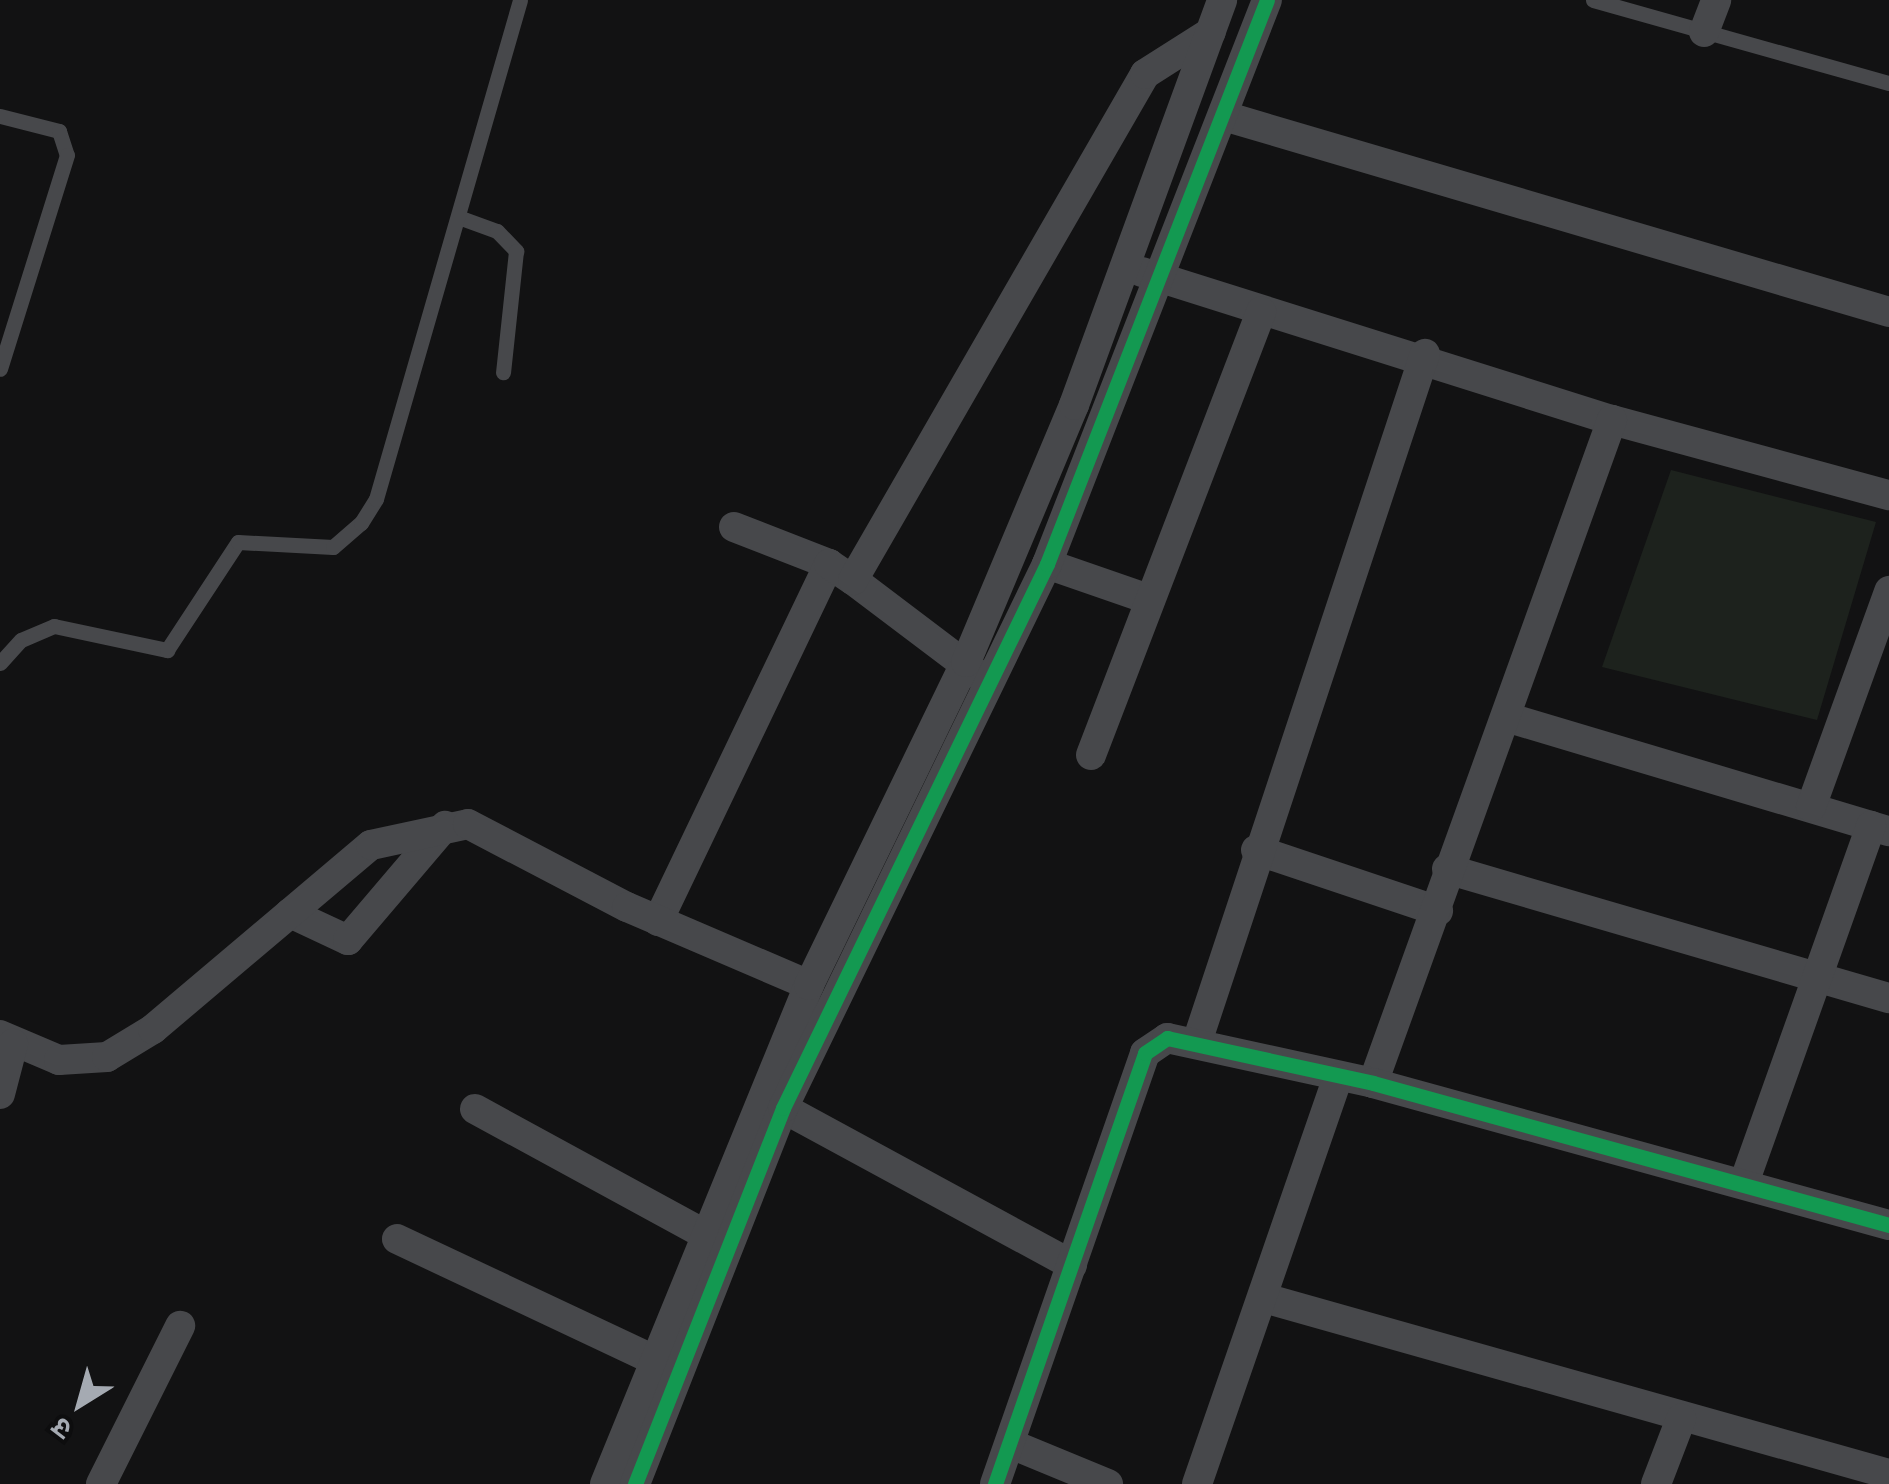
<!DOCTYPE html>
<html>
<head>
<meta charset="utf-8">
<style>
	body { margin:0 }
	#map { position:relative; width:1889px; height:1484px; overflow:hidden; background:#121213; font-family:Rubik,"Noto Sans Devanagari",sans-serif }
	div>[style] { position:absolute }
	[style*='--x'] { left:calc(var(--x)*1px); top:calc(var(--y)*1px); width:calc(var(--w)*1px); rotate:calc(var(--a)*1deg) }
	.green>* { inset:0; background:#1d221d }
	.service>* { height:15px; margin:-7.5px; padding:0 7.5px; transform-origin:7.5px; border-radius:7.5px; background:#47484b }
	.minor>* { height:30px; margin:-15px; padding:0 15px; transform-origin:15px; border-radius:15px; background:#47484b }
	.cycleway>* { height:15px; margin:-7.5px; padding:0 7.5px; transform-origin:7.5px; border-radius:7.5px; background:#139951 }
	span { translate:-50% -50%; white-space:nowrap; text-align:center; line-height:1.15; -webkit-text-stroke:8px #0d0d0e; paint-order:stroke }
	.north { position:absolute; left:30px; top:1354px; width:100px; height:100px; -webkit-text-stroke:8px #0d0d0e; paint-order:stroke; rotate:217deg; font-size:28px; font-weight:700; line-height:40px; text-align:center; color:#a5aab2 }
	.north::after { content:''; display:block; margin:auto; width:35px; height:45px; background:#a5aab2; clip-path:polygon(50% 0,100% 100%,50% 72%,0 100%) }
</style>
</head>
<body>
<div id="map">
	<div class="green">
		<div style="clip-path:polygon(1671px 470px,1876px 522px,1817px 720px,1602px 667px)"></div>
	</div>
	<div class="service">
		<div style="--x:1593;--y:0;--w:307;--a:15.7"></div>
		<div style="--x:0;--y:116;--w:61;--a:14.3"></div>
		<div style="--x:59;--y:131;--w:25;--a:72"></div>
		<div style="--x:67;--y:155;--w:224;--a:107.4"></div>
		<div style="--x:461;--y:218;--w:38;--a:20"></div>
		<div style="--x:497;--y:231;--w:28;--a:46"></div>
		<div style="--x:516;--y:251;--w:122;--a:96.1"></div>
		<div style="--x:0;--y:663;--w:31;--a:-48"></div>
		<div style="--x:21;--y:640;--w:36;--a:-23"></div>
		<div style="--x:54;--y:626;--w:116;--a:12"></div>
		<div style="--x:167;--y:650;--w:129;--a:-56.7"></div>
		<div style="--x:238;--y:542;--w:95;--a:3"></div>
		<div style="--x:333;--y:547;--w:37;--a:-41"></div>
		<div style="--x:361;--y:523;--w:28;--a:-58"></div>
		<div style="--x:376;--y:499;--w:519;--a:-73.9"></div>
	</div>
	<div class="minor">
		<div style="--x:1704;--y:32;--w:34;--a:-69"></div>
		<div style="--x:1224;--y:116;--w:693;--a:16.42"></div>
		<div style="--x:1142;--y:272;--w:493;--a:17.5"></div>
		<div style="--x:1612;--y:420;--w:287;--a:15.2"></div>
		<div style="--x:734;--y:527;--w:102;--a:21.3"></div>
		<div style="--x:1047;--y:564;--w:107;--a:19.1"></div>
		<div style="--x:853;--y:580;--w:159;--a:37.1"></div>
		<div style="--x:1509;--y:718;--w:396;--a:16.6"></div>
		<div style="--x:1091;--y:755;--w:475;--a:-69"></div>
		<div style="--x:1811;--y:807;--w:230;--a:-70.1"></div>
		<div style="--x:1256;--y:850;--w:192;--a:18.5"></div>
		<div style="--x:1447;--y:869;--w:460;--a:16.3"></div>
		<div style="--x:290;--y:913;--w:64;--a:25"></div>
		<div style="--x:348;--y:940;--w:150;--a:-49.6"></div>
		<div style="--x:658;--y:921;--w:396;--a:-64.4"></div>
		<div style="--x:829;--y:564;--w:29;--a:34"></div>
		<div style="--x:853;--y:580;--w:584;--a:-60.01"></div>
		<div style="--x:1145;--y:74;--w:78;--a:-32.5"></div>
		<div style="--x:0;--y:1035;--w:64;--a:23"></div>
		<div style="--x:59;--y:1060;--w:48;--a:-3.6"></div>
		<div style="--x:107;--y:1057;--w:54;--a:-31.3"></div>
		<div style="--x:153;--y:1029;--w:285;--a:-40.2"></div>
		<div style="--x:371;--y:845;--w:99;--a:-12.2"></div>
		<div style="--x:468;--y:824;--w:179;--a:27.6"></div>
		<div style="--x:627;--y:907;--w:198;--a:23.2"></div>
		<div style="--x:1197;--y:1042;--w:725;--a:-71.67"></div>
		<div style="--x:1373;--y:1083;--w:705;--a:-70.18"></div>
		<div style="--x:0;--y:1094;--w:52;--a:-75.4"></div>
		<div style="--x:783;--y:1108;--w:329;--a:28.5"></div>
		<div style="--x:475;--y:1109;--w:263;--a:28.6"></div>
		<div style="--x:1745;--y:1180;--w:376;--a:-70.4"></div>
		<div style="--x:397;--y:1239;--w:282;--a:25.2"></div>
		<div style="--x:1264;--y:1298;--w:649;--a:15.73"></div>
		<div style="--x:1011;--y:1444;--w:105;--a:22.4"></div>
		<div style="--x:101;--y:1484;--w:177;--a:-63.4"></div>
		<div style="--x:605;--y:1484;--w:539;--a:-67.76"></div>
		<div style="--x:809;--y:985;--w:359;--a:-64.1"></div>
		<div style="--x:966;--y:662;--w:279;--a:-67.2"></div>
		<div style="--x:1074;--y:405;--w:431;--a:-69.9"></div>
		<div style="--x:635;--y:1484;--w:404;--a:-68.5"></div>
		<div style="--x:783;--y:1108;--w:605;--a:-64.11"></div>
		<div style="--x:1047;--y:564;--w:605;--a:-68.69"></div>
		<div style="--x:995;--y:1484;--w:456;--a:-70.8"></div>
		<div style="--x:1145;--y:1053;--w:27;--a:-34"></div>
		<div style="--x:1167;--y:1038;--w:211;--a:12.3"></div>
		<div style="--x:1373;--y:1083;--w:535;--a:15.39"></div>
		<div style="--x:1197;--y:1484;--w:429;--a:-70.9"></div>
		<div style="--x:1656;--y:1484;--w:70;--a:-69"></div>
	</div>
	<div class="cycleway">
		<div style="--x:635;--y:1484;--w:404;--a:-68.5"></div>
		<div style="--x:783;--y:1108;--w:605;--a:-64.11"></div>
		<div style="--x:1047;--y:564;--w:605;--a:-68.69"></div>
		<div style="--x:995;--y:1484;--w:456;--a:-70.8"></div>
		<div style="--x:1145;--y:1053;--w:27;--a:-34"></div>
		<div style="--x:1167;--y:1038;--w:211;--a:12.3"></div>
		<div style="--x:1373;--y:1083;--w:535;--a:15.39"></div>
	</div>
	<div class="north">उ</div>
</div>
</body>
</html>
